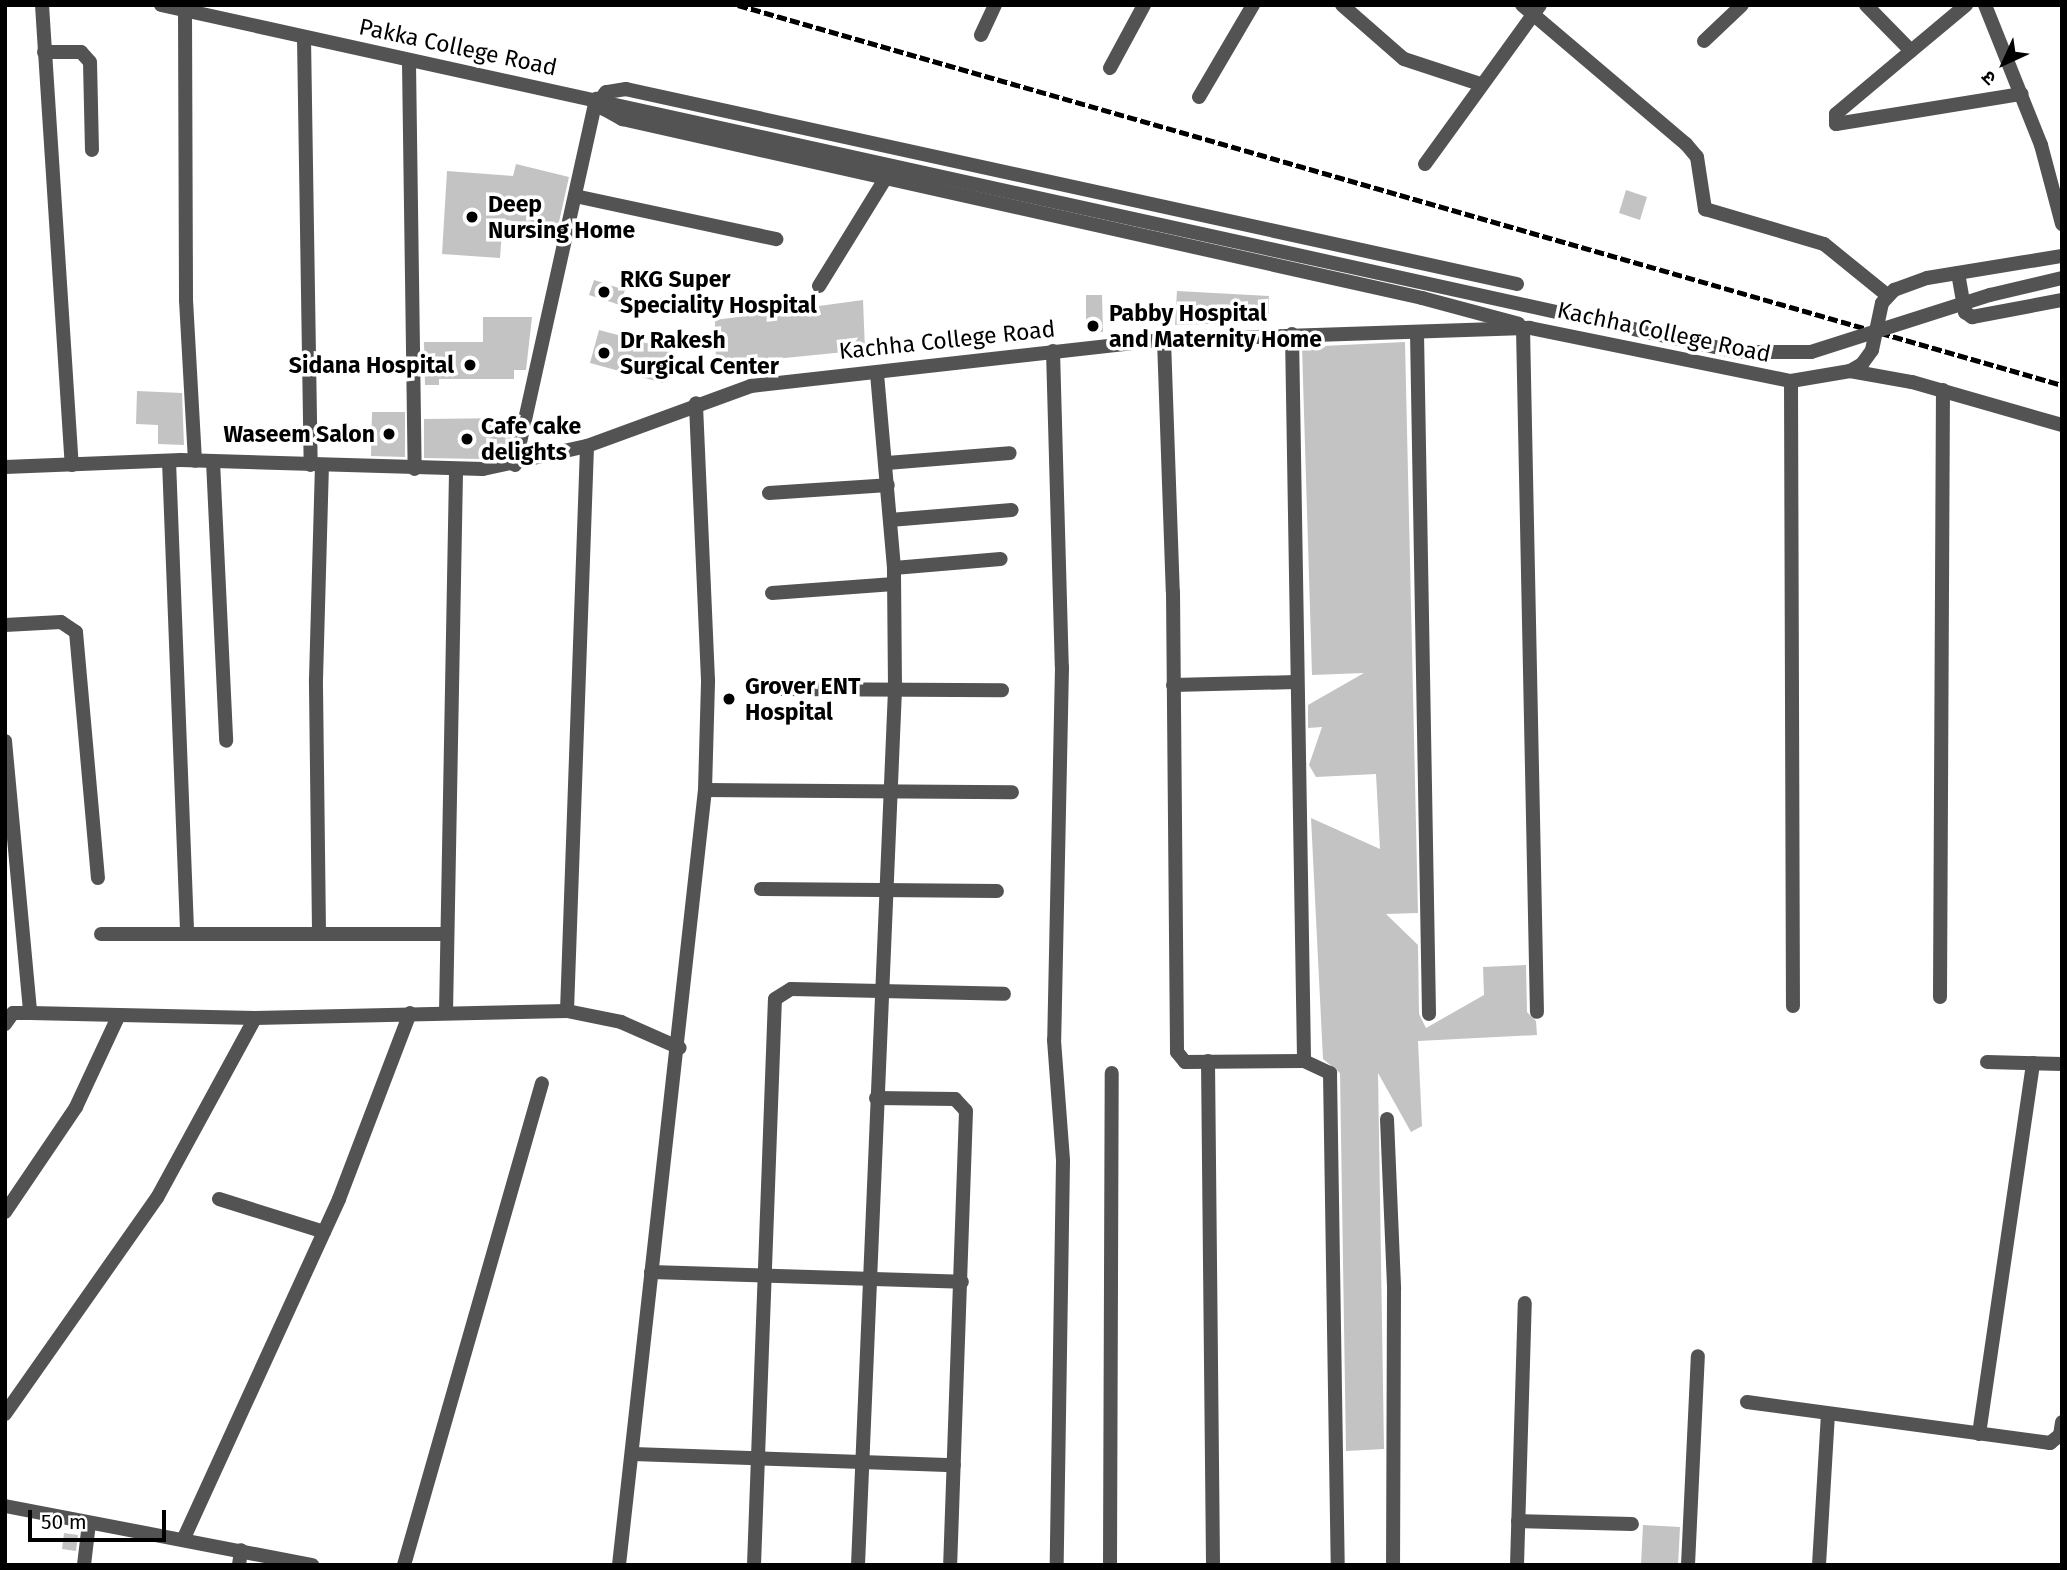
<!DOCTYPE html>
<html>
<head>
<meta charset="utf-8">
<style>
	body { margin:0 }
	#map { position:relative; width:2067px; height:1570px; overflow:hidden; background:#fff; font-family:"Fira Sans","Noto Sans Devanagari",sans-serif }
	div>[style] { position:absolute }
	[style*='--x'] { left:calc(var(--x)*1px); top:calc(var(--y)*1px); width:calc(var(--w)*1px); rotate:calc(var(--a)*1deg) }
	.building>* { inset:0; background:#c3c3c3 }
	.minor>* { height:14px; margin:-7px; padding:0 7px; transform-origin:7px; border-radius:7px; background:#535353 }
	.tertiary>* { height:14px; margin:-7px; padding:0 7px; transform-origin:7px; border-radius:7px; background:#535353 }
	.rail>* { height:5px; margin-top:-2.5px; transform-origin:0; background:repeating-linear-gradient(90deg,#000 0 10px,transparent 0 13.5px) }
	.tertiary-bridge>* { height:14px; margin:-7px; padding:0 7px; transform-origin:7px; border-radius:7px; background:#535353 }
	.dots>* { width:19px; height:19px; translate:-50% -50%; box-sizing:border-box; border:4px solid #fff; border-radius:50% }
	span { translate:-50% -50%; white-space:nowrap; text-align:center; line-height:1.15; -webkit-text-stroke:7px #fff; paint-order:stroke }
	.street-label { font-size:23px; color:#000 }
	.poi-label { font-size:23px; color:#000; font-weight:700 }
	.left { translate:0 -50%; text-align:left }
	.right { translate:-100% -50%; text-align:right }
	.frame { position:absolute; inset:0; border:7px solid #000; pointer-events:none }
	.north { position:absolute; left:1969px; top:28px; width:70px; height:70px; -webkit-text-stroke:5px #fff; paint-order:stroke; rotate:225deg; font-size:19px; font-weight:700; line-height:28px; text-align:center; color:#000 }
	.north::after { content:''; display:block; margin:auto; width:24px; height:32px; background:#000; clip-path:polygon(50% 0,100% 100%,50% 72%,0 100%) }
	.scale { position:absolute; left:28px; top:1510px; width:138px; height:32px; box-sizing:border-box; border:4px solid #000; border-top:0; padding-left:9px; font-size:21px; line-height:24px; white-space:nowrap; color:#000; -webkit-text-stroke:5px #fff; paint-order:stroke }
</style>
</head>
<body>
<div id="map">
	<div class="building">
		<div style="clip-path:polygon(516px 164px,569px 177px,557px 231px,503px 219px,500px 258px,442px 254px,447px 171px,513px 176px)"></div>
		<div style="clip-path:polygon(1626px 190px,1647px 197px,1640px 220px,1619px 213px)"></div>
		<div style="clip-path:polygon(594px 280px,625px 290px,620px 305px,589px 295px)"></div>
		<div style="clip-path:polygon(1177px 291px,1269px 296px,1269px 322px,1175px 325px)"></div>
		<div style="clip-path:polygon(1086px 295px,1102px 295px,1103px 332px,1086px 333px)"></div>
		<div style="clip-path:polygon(863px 300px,865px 350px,716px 365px,715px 320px)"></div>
		<div style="clip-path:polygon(483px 317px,532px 317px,526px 370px,514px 370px,514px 379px,439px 379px,439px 385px,425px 385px,424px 342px,483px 342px)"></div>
		<div style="clip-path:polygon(599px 330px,671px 349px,663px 383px,590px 363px)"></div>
		<div style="clip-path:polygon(1405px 342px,1418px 913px,1386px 914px,1418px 945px,1419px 1014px,1426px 1028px,1484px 995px,1483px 967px,1526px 965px,1527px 1012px,1536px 1021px,1537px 1035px,1418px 1041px,1422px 1126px,1411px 1132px,1378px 1073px,1384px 1449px,1346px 1451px,1340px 1073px,1323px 1059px,1311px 818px,1380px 849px,1376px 774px,1316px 777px,1309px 765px,1322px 727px,1308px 728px,1308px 705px,1364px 673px,1312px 675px,1302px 347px)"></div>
		<div style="clip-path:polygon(137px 391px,182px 393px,184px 445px,158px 444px,158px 425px,136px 424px)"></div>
		<div style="clip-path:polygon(372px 412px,405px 412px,405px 457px,371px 456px)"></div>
		<div style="clip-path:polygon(515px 418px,508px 454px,483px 459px,424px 458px,424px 419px)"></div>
		<div style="clip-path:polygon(1643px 1525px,1680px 1527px,1678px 1565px,1641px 1565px)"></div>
		<div style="clip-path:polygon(64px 1533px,78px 1535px,76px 1551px,62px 1549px)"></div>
	</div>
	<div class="minor">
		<div style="--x:42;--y:5;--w:461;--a:86.3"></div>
		<div style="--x:1342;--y:5;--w:82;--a:41.1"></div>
		<div style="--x:1404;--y:59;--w:80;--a:18.2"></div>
		<div style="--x:1522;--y:5;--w:215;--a:40.3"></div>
		<div style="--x:1686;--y:144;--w:17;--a:50"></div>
		<div style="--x:1697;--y:157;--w:53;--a:81.3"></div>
		<div style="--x:1705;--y:209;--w:124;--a:16.4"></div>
		<div style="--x:1824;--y:244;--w:81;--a:39"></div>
		<div style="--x:1866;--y:5;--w:64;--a:45.6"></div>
		<div style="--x:1911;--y:51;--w:72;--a:-39.9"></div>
		<div style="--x:1985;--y:5;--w:151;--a:68.2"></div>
		<div style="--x:2041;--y:145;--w:82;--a:75.1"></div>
		<div style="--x:185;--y:11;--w:289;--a:89.8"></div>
		<div style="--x:186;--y:300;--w:161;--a:86.8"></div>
		<div style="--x:981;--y:35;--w:33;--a:-65"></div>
		<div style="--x:304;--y:38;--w:427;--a:89.1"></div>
		<div style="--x:1704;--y:41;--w:52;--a:-43.5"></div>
		<div style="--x:1911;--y:51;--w:98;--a:140"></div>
		<div style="--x:1836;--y:114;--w:10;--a:90"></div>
		<div style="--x:1836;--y:124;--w:188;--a:-9.2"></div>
		<div style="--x:44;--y:52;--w:37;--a:0"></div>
		<div style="--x:81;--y:52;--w:13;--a:48"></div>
		<div style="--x:90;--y:62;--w:88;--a:88.7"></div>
		<div style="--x:409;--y:63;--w:406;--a:89.2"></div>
		<div style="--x:1110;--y:68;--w:72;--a:-61.6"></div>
		<div style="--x:1199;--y:97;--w:107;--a:-59.6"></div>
		<div style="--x:1425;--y:164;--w:196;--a:-54.1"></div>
		<div style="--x:575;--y:196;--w:206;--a:12.1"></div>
		<div style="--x:819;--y:286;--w:126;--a:-58.3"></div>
		<div style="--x:1523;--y:328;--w:684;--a:88.83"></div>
		<div style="--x:1417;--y:333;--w:681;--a:88.99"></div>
		<div style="--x:1292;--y:334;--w:727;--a:89.05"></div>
		<div style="--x:1164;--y:340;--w:252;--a:88"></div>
		<div style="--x:1173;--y:592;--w:460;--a:89.5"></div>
		<div style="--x:1177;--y:1052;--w:13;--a:51"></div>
		<div style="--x:1185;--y:1062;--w:119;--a:-0.5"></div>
		<div style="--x:1304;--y:1061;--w:29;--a:25"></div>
		<div style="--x:1330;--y:1073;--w:492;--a:89.1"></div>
		<div style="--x:1053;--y:351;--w:316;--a:88.4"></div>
		<div style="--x:1062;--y:667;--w:373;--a:91.2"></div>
		<div style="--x:1054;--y:1040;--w:121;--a:85.7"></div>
		<div style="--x:1063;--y:1161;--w:404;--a:90.9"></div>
		<div style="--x:1850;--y:371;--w:63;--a:10.1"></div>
		<div style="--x:1912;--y:382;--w:156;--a:16"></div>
		<div style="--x:1791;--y:381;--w:625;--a:89.82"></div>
		<div style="--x:169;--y:461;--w:471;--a:87.8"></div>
		<div style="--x:213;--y:461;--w:280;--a:87.3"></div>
		<div style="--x:887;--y:463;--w:123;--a:-4.6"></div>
		<div style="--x:515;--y:465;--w:375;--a:-77.5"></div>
		<div style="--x:769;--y:493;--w:119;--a:-3.8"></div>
		<div style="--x:890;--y:520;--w:122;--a:-4.7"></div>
		<div style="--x:894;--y:568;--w:107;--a:-4.8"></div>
		<div style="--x:772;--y:593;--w:122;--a:-4.2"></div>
		<div style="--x:5;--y:625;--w:56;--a:-3.1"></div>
		<div style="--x:61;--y:622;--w:18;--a:34"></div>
		<div style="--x:76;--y:632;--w:247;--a:84.9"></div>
		<div style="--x:1173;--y:685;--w:123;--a:-1.4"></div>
		<div style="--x:776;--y:689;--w:226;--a:0.3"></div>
		<div style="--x:5;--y:741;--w:273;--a:84.7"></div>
		<div style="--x:30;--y:1013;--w:17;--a:180"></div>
		<div style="--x:13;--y:1013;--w:14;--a:126"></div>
		<div style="--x:705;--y:790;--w:307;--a:0.4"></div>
		<div style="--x:761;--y:889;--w:236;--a:0.5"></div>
		<div style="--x:319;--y:932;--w:253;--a:-90.7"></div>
		<div style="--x:316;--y:679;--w:214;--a:-88.4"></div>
		<div style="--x:101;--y:934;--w:346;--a:0"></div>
		<div style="--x:1940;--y:997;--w:607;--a:-89.72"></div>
		<div style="--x:567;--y:1011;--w:55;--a:11.5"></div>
		<div style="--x:621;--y:1022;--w:64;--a:23.8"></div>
		<div style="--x:30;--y:1013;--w:225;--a:1.3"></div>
		<div style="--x:255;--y:1018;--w:312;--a:-1.3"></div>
		<div style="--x:567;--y:1011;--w:565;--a:-87.97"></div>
		<div style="--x:446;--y:1013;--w:543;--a:-88.94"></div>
		<div style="--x:1208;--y:1061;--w:504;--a:89.43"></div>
		<div style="--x:1987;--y:1062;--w:75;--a:1.5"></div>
		<div style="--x:876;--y:1098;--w:79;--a:0.7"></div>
		<div style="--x:955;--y:1099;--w:16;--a:47"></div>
		<div style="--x:966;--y:1111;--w:454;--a:92"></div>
		<div style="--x:1387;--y:1119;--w:170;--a:87.6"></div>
		<div style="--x:1394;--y:1289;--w:276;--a:90.2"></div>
		<div style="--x:219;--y:1199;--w:110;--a:17.4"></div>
		<div style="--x:5;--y:1212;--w:127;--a:-55.9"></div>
		<div style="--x:76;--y:1107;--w:99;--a:-65"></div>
		<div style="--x:651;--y:1272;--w:311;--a:1.8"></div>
		<div style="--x:1747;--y:1402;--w:306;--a:7.7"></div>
		<div style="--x:2050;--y:1443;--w:13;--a:-39"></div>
		<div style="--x:2060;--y:1435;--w:13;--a:-81"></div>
		<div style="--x:5;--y:1414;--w:264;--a:-54.9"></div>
		<div style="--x:157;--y:1198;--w:205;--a:-61.4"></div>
		<div style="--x:1979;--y:1434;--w:375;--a:-81.7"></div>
		<div style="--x:633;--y:1454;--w:321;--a:2"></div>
		<div style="--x:1518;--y:1521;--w:114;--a:1.5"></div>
		<div style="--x:183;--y:1540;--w:375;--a:-65.4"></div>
		<div style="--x:339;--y:1199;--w:199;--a:-69.1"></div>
		<div style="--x:84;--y:1565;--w:42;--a:-83.2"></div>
		<div style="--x:239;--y:1565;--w:15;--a:-82"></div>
		<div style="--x:404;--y:1565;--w:501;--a:-74.02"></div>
		<div style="--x:619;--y:1565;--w:780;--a:-83.67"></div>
		<div style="--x:705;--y:790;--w:110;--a:-88.4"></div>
		<div style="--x:708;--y:680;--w:277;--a:-92.5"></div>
		<div style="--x:754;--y:1565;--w:566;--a:-87.88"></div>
		<div style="--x:775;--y:999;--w:19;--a:-32"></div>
		<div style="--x:791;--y:989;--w:213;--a:1.3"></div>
		<div style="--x:858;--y:1565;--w:878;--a:-87.58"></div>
		<div style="--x:895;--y:688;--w:120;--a:-90.5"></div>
		<div style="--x:894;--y:568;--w:196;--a:-95"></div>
		<div style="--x:1110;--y:1565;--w:492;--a:-89.8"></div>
		<div style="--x:1517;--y:1565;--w:262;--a:-88.3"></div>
		<div style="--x:1688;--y:1565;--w:209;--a:-87.3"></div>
		<div style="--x:1819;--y:1565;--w:150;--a:-86.6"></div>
	</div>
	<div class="tertiary">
		<div style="--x:161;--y:5;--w:1615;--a:12.41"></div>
		<div style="--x:1738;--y:352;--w:73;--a:0"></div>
		<div style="--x:1958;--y:273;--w:40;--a:80"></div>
		<div style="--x:1965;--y:312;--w:9;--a:36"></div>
		<div style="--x:1972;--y:317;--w:92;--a:-10.7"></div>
		<div style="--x:1517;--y:284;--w:912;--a:-167.66"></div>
		<div style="--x:626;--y:89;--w:20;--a:171"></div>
		<div style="--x:606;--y:92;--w:10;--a:127"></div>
		<div style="--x:600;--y:100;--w:10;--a:66"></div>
		<div style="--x:604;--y:109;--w:21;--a:29"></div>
		<div style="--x:622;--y:119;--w:820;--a:12.61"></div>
		<div style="--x:1422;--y:298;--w:100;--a:15"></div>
		<div style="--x:5;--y:467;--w:176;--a:-2.3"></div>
		<div style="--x:181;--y:460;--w:302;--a:1.7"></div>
		<div style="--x:483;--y:469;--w:107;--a:-12.5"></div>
		<div style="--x:587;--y:446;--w:175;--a:-20.1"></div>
		<div style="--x:751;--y:386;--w:416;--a:-6.4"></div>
		<div style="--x:1164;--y:340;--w:366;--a:-1.9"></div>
		<div style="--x:1530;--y:328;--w:266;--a:11.5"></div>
		<div style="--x:1791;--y:381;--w:60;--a:-9.6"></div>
		<div style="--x:1850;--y:371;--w:14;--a:-30"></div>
		<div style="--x:1862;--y:364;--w:17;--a:-54"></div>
		<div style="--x:1872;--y:350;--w:48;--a:-78"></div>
		<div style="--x:1882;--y:303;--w:18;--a:-47"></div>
		<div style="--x:1894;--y:290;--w:35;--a:-20"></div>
		<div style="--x:1927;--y:278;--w:137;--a:-9.3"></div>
		<div style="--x:5;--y:1506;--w:313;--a:10.9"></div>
	</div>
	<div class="rail">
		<div style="--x:738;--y:5;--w:1377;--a:16.01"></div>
	</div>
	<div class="tertiary-bridge">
		<div style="--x:1811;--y:352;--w:188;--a:-17.7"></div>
		<div style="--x:1990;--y:295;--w:74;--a:-13.3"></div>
	</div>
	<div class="dots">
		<div style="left:472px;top:217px;background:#000"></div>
		<div style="left:604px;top:292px;background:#000"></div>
		<div style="left:1093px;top:326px;background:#000"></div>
		<div style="left:604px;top:353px;background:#000"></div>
		<div style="left:470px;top:365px;background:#000"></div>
		<div style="left:389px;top:434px;background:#000"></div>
		<div style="left:467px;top:439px;background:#000"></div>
		<div style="left:729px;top:699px;background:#000"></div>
	</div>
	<div class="street-label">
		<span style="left:458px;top:47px;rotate:12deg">Pakka College Road</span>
		<span style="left:1664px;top:332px;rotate:12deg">Kachha College Road</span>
		<span style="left:947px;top:340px;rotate:-6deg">Kachha College Road</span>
	</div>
	<div class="poi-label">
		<span class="left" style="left:488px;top:217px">Deep<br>Nursing Home</span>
		<span class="left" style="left:620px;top:292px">RKG Super<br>Speciality Hospital</span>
		<span class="left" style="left:1109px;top:326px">Pabby Hospital<br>and Maternity Home</span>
		<span class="left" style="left:620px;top:353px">Dr Rakesh<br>Surgical Center</span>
		<span class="right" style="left:454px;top:365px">Sidana Hospital</span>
		<span class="left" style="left:481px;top:439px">Cafe cake<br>delights</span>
		<span class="right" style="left:375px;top:434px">Waseem Salon</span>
		<span class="left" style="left:745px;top:699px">Grover ENT<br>Hospital</span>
	</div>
	<div class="frame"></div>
	<div class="north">उ</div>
	<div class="scale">50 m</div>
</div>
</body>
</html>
